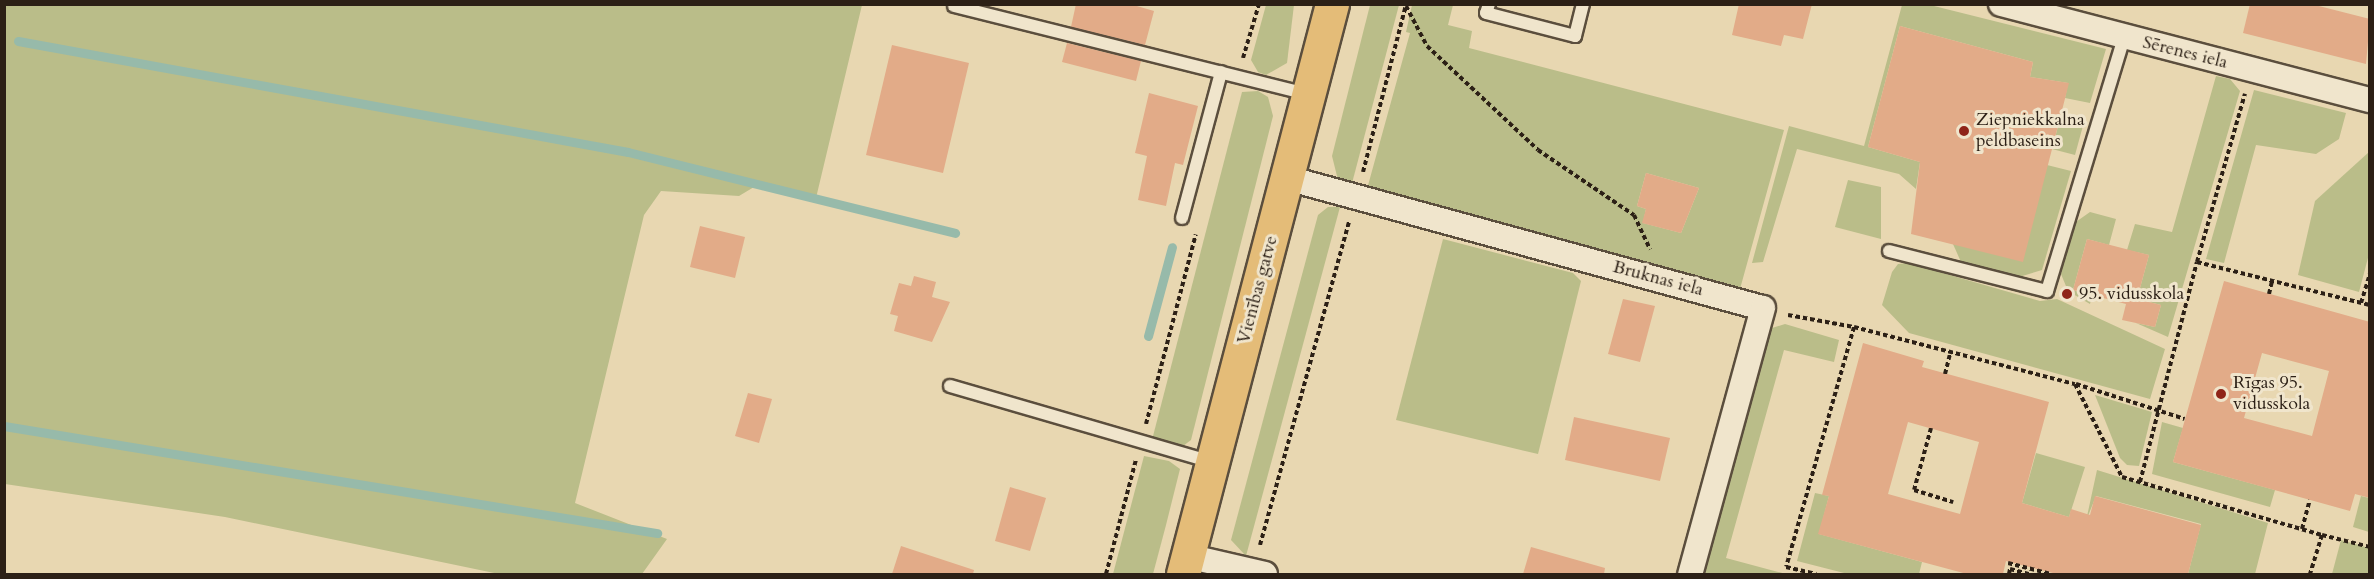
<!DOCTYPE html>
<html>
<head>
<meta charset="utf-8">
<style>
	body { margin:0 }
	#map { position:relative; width:2374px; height:579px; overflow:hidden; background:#e8d7b1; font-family:Cardo,serif }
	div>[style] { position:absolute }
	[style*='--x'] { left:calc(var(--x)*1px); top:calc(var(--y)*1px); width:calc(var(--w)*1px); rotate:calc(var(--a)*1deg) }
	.green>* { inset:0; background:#babd89 }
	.stream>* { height:9px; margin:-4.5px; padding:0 4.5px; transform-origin:4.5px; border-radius:4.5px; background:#97baaa }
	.building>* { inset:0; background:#e2ab88 }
	.path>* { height:4px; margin-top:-2px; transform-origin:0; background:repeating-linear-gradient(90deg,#2c2016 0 4.5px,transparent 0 7.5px) }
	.roads { filter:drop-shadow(2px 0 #5b4e3d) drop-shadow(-2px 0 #5b4e3d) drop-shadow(0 2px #5b4e3d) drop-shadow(0 -2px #5b4e3d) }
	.lane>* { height:12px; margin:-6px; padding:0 6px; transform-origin:6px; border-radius:6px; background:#f0e5cc }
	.street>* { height:24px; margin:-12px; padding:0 12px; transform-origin:12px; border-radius:12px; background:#f0e5cc }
	.highway>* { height:33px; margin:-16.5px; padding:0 16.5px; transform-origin:16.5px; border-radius:16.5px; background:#e4bc78 }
	.dots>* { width:16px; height:16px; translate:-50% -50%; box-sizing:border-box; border:3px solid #f0e5cc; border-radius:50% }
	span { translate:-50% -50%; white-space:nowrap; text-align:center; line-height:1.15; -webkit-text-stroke:6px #f0e5cc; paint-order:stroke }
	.street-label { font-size:18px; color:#2c2016 }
	.poi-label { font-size:18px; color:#2c2016 }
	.left { translate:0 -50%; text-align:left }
	.frame { position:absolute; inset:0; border:6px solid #2c2016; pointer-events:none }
</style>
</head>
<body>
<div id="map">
	<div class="green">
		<div style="clip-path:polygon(4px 5px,5px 4px,862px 5px,816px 198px,759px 184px,739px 196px,661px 191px,644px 215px,575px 503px,667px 539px,642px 574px,499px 574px,225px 517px,5px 484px)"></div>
		<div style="clip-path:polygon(1266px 5px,1294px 5px,1287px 63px,1266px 75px,1258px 72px,1251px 60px)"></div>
		<div style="clip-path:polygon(1370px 5px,1399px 5px,1351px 187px,1338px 180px,1332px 156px)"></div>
		<div style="clip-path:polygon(evenodd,1412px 5px,1453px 5px,1448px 25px,1472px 31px,1469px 48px,1784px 130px,1740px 289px,1367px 189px,1410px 33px,1406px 32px,1412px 5px,1646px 173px,1699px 188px,1681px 233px,1643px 223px,1646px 209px,1637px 206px,1646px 173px)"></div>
		<div style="clip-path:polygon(1902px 5px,1930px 5px,2106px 49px,2090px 103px,2065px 98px,2068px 83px,2030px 77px,2033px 62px,1900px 26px,1868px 147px,1920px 162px,1916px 189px,1899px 174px,1797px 149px,1763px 262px,1752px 263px,1789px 126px,1864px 146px)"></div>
		<div style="clip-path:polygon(2216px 76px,2230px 79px,2240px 91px,2168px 337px,2136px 323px,2155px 327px,2161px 305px,2137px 299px,2149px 255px,2127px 250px,2135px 224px,2172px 232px)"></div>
		<div style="clip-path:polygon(2254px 90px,2346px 113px,2339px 139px,2316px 154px,2256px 145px,2224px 263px,2206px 259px)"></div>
		<div style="clip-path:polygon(1258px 91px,1268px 97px,1273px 116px,1191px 440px,1183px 446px,1152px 440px,1242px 92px)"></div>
		<div style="clip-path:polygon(2061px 115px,2084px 122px,2075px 155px,2052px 149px)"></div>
		<div style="clip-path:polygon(2369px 152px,2369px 254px,2359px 292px,2298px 275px,2315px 201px)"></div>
		<div style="clip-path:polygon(2047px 165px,2071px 171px,2042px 270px,2019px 277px,1961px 262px,1953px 244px)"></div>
		<div style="clip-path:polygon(1848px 180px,1881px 187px,1881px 239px,1835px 227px)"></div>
		<div style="clip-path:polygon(1328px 207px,1340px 207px,1246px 556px,1231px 540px,1318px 215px)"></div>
		<div style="clip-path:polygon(2090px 212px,2116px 219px,2109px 245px,2087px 239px,2073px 290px,2092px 295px,2090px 304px,2068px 291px,2061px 274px,2073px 224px)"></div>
		<div style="clip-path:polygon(1443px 239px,1573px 273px,1581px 281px,1538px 454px,1396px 420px)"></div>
		<div style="clip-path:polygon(1908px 263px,2040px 301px,2057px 299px,2165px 349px,2150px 399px,1909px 333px,1882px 305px,1892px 272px,1898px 264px)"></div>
		<div style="clip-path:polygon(1785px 324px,1839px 340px,1834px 362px,1784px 350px,1726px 558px,1786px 574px,1705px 574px,1764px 341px,1772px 328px)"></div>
		<div style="clip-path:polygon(2095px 395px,2152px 412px,2139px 466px,2127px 465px,2120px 458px)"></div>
		<div style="clip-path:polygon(2162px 422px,2183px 428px,2173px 462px,2275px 490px,2270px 507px,2152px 474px)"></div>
		<div style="clip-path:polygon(2036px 453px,2085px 467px,2069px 517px,2022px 503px)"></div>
		<div style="clip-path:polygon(1144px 456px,1169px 461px,1180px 469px,1166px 525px,1153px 574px,1113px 574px)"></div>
		<div style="clip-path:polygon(2097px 470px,2268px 523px,2255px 574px,2188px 574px,2201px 524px,2096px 496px,2086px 521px)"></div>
		<div style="clip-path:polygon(1815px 493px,1829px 496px,1819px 534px,1922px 562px,1919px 574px,1848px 574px,1797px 561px)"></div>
		<div style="clip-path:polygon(2361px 496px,2369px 498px,2369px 532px,2353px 527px)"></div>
		<div style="clip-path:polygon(2341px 540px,2369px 548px,2369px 574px,2332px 574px)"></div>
	</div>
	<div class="stream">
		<div style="--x:18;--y:41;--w:620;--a:10.31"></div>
		<div style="--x:628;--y:152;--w:337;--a:13.9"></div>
		<div style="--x:1148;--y:336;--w:92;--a:-74.9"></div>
		<div style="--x:4;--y:426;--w:662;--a:9.31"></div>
	</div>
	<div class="building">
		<div style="clip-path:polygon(1076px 4px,1130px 4px,1154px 11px,1145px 45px,1071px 27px)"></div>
		<div style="clip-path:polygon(1739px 4px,1812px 4px,1803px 39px,1784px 35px,1781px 46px,1732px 35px)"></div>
		<div style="clip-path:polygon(2250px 4px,2311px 4px,2370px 19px,2366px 64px,2243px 33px)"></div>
		<div style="clip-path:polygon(1900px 26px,2033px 62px,2030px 77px,2069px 83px,2023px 262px,1911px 234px,1920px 162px,1868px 147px)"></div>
		<div style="clip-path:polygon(1067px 43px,1141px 61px,1136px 81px,1062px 62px)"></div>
		<div style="clip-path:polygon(892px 45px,969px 63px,943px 173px,866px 155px)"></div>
		<div style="clip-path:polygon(1149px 93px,1198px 106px,1183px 165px,1175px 163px,1166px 206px,1138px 200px,1147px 156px,1135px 153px)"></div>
		<div style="clip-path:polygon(1646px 173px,1699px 188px,1681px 233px,1642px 223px,1646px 209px,1637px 206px)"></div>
		<div style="clip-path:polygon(700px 226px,745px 237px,735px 278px,690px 267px)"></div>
		<div style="clip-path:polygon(2087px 239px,2149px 255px,2137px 299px,2161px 305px,2155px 327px,2122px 320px,2126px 304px,2073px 290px)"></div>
		<div style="clip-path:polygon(914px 276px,936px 282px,932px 297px,950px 302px,932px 342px,894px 331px,898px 316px,890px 314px,899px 283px,911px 286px)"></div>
		<div style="clip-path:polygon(evenodd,2224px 281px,2370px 322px,2370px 498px,2355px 494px,2350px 511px,2173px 462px,2224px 281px,2262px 353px,2329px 371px,2312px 436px,2244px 418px,2262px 353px)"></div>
		<div style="clip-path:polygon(1623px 299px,1655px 306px,1640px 362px,1608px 354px)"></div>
		<div style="clip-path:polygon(evenodd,1863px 343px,1924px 361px,1922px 367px,2049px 402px,2022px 503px,2069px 517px,2071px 509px,2090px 515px,2095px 496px,2201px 525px,2188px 574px,2057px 574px,2006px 561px,2003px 574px,1967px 574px,1818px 534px,1829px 496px,1822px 495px,1863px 343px,1908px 422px,1979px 442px,1960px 514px,1888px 494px,1908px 422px)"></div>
		<div style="clip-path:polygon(748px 393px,772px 399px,759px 443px,735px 436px)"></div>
		<div style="clip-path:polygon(1574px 417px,1670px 438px,1660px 481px,1565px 460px)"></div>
		<div style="clip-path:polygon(1010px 487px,1046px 498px,1030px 551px,995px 541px)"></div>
		<div style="clip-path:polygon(901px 546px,974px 570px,973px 574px,892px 574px)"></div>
		<div style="clip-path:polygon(1531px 547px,1605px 568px,1604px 574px,1523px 574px)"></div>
	</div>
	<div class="path">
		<div style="--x:1406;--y:6;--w:45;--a:62.3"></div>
		<div style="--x:1427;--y:46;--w:152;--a:43.1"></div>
		<div style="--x:1538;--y:150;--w:116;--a:34.1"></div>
		<div style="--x:1634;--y:215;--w:38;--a:65"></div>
		<div style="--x:1243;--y:58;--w:56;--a:-73.5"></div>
		<div style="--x:1363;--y:172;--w:173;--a:-75.6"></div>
		<div style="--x:2197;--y:262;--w:175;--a:-74.1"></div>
		<div style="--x:2269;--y:294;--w:13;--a:-77"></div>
		<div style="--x:2361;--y:303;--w:31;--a:-73"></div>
		<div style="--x:1788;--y:315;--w:67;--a:10.3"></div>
		<div style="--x:1854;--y:327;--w:249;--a:105.8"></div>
		<div style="--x:1786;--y:567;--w:31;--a:13"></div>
		<div style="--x:1854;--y:327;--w:228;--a:14.5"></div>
		<div style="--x:2075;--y:384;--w:104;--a:63.2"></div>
		<div style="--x:2122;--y:477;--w:208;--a:16.2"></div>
		<div style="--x:2322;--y:535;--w:41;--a:107.1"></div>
		<div style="--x:1945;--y:374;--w:21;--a:-76"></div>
		<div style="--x:2076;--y:384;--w:114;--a:17.8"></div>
		<div style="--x:1146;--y:424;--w:196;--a:-75.3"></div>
		<div style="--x:1931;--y:428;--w:64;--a:105.3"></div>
		<div style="--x:1914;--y:490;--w:41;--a:17.1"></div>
		<div style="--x:2140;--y:482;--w:227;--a:-75.5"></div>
		<div style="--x:2197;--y:262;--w:178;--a:14"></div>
		<div style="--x:2302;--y:529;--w:30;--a:-75"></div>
		<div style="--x:2322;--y:535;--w:49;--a:14"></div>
		<div style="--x:1260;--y:545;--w:335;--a:-74.6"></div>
		<div style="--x:2008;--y:563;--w:44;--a:14.3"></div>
		<div style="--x:1106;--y:574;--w:118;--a:-75.3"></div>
		<div style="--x:2009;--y:574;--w:5;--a:-79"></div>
		<div style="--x:2010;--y:569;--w:20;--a:15"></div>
	</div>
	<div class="roads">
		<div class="lane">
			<div style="--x:1489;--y:4;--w:9;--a:108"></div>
			<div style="--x:1486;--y:13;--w:92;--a:14.5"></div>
			<div style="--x:1575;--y:36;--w:33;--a:-76"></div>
			<div style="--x:954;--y:6;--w:365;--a:14"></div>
			<div style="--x:1182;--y:218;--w:151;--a:-75"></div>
			<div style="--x:1889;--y:251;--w:163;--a:14.2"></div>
			<div style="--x:2047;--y:291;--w:265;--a:-73.1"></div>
			<div style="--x:950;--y:386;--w:272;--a:16.2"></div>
		</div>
		<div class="street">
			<div style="--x:2001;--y:4;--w:381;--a:14.6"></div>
			<div style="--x:1287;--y:178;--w:493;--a:15.3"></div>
			<div style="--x:1763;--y:308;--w:276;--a:105.3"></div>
			<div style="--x:1187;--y:556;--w:80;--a:13"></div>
		</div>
		<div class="highway">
			<div style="--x:1183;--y:574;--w:589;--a:-75.35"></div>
		</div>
	</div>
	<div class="dots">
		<div style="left:1964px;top:131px;background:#8f2418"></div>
		<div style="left:2067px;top:294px;background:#8f2418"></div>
		<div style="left:2221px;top:394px;background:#8f2418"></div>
	</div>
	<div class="street-label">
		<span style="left:2185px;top:53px;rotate:14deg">Sērenes iela</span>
		<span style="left:1658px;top:279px;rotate:15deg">Bruknas iela</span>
		<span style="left:1258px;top:290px;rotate:-75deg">Vienības gatve</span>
	</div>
	<div class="poi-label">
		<span class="left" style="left:1976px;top:131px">Ziepniekkalna<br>peldbaseins</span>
		<span class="left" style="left:2079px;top:294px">95. vidusskola</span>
		<span class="left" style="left:2233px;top:394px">Rīgas 95.<br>vidusskola</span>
	</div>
	<div class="frame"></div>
</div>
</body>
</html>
